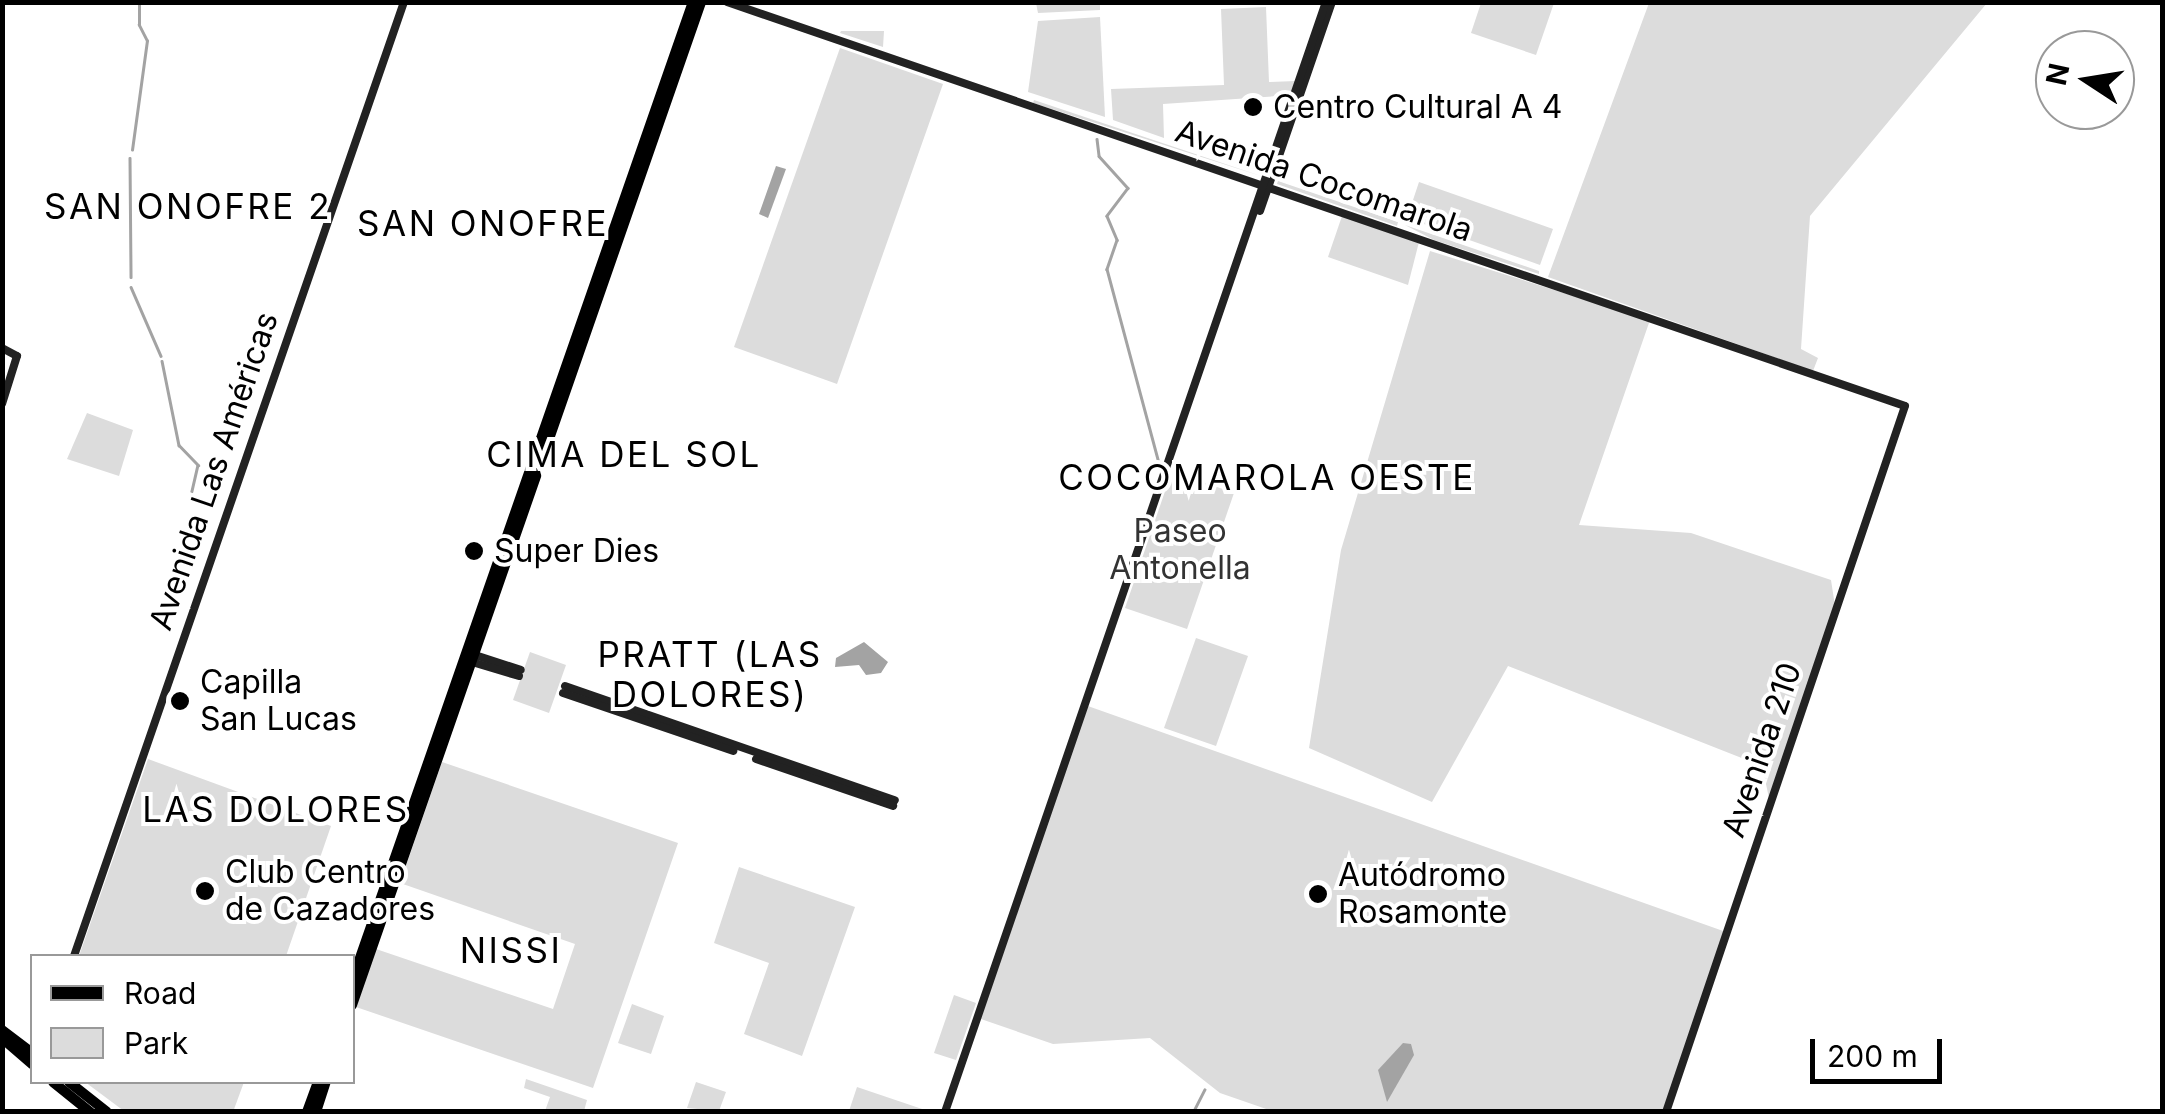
<!DOCTYPE html>
<html>
<head>
<meta charset="utf-8">
<style>
	body { margin:0 }
	#map { position:relative; width:2165px; height:1114px; overflow:hidden; background:#fff; font-family:Inter,sans-serif }
	div>[style] { position:absolute }
	[style*='--x'] { left:calc(var(--x)*1px); top:calc(var(--y)*1px); width:calc(var(--w)*1px); rotate:calc(var(--a)*1deg) }
	.green>* { inset:0; background:#dcdcdc }
	.water>* { inset:0; background:#a3a3a3 }
	.stream>* { height:2.5px; margin:-1.25px; padding:0 1.25px; transform-origin:1.25px; border-radius:1.25px; background:#a3a3a3 }
	.secondary>* { height:8px; margin:-4px; padding:0 4px; transform-origin:4px; border-radius:4px; background:#222 }
	.primary>* { height:10px; margin:-5px; padding:0 5px; transform-origin:5px; border-radius:5px; background:#000 }
	.dots>* { width:28px; height:28px; translate:-50% -50%; box-sizing:border-box; border:5px solid #fff; border-radius:50% }
	span { translate:-50% -50%; white-space:nowrap; text-align:center; line-height:1.15; -webkit-text-stroke:8px #fff; paint-order:stroke }
	.poi-label { font-size:32px; color:#000 }
	.left { translate:0 -50%; text-align:left }
	.street-label { font-size:32px; color:#000 }
	.park-label { font-size:32px; color:#333 }
	.neighbourhood-label { font-size:35px; color:#000; letter-spacing:2.5px }
	.frame { position:absolute; inset:0; border:5px solid #000; pointer-events:none }
	.legend { position:absolute; left:30px; top:954px; width:325px; height:130px; box-sizing:border-box; background:#fff; border:2px solid #999; margin:0; padding:12px 18px; list-style:none; font-size:30px; color:#000 }
	.legend li { display:flex; align-items:center; gap:20px; height:50px }
	.legend b { width:50px; border:2px solid #999 }
	.north { position:absolute; left:2035px; top:30px; width:100px; height:100px; box-sizing:border-box; background:#fff; border:2px solid #999; border-radius:50%; rotate:282deg; font-size:28px; font-weight:700; line-height:40px; text-align:center; color:#000 }
	.north::after { content:''; display:block; margin:auto; width:35px; height:45px; background:#000; clip-path:polygon(50% 0,100% 100%,50% 72%,0 100%) }
	.scale { position:absolute; left:1810px; top:1039px; width:132px; height:45px; box-sizing:border-box; border:5px solid #000; border-top:0; padding-left:12px; font-size:30px; line-height:35px; white-space:nowrap; color:#000; -webkit-text-stroke:8px #fff; paint-order:stroke }
</style>
</head>
<body>
<div id="map">
	<div class="green">
		<div style="clip-path:polygon(1036px 3px,1100px 3px,1100px 10px,1038px 13px)"></div>
		<div style="clip-path:polygon(1481px 3px,1554px 3px,1536px 55px,1471px 33px)"></div>
		<div style="clip-path:polygon(1649px 3px,1987px 3px,1810px 216px,1801px 349px,1818px 358px,1813px 371px,1548px 277px)"></div>
		<div style="clip-path:polygon(1266px 7px,1269px 82px,1296px 81px,1292px 95px,1163px 104px,1164px 138px,1113px 120px,1111px 89px,1224px 85px,1221px 9px)"></div>
		<div style="clip-path:polygon(1100px 17px,1105px 117px,1028px 92px,1038px 21px)"></div>
		<div style="clip-path:polygon(884px 31px,883px 47px,840px 33px,841px 31px)"></div>
		<div style="clip-path:polygon(840px 48px,943px 84px,837px 384px,734px 347px)"></div>
		<div style="clip-path:polygon(1034px 100px,1264px 177px,1033px 103px)"></div>
		<div style="clip-path:polygon(1278px 181px,1398px 222px,1397px 226px,1277px 184px)"></div>
		<div style="clip-path:polygon(1419px 182px,1553px 229px,1540px 265px,1407px 218px)"></div>
		<div style="clip-path:polygon(1342px 216px,1419px 242px,1408px 285px,1328px 257px)"></div>
		<div style="clip-path:polygon(1405px 225px,1539px 271px,1539px 274px,1434px 240px)"></div>
		<div style="clip-path:polygon(1430px 251px,1650px 320px,1579px 525px,1691px 533px,1831px 580px,1835px 606px,1666px 1111px,1272px 1111px,1220px 1093px,1150px 1038px,1053px 1044px,978px 1018px,1085px 705px,1726px 932px,1769px 798px,1762px 766px,1508px 666px,1432px 802px,1309px 748px,1341px 550px)"></div>
		<div style="clip-path:polygon(87px 413px,133px 430px,119px 476px,67px 459px)"></div>
		<div style="clip-path:polygon(1172px 471px,1234px 493px,1187px 629px,1125px 608px)"></div>
		<div style="clip-path:polygon(1196px 638px,1248px 656px,1216px 746px,1164px 728px)"></div>
		<div style="clip-path:polygon(530px 652px,566px 665px,549px 713px,513px 700px)"></div>
		<div style="clip-path:polygon(148px 759px,331px 826px,286px 956px,79px 956px)"></div>
		<div style="clip-path:polygon(442px 762px,678px 843px,593px 1088px,356px 1007px,376px 949px,553px 1009px,575px 944px,400px 883px)"></div>
		<div style="clip-path:polygon(739px 867px,855px 907px,802px 1056px,744px 1034px,769px 963px,714px 943px)"></div>
		<div style="clip-path:polygon(954px 995px,976px 1003px,956px 1060px,934px 1053px)"></div>
		<div style="clip-path:polygon(632px 1004px,664px 1016px,651px 1054px,618px 1043px)"></div>
		<div style="clip-path:polygon(526px 1079px,587px 1100px,584px 1111px,545px 1111px,550px 1097px,524px 1088px)"></div>
		<div style="clip-path:polygon(85px 1082px,244px 1082px,233px 1112px,124px 1111px)"></div>
		<div style="clip-path:polygon(696px 1082px,726px 1092px,719px 1111px,687px 1108px)"></div>
		<div style="clip-path:polygon(857px 1087px,928px 1111px,849px 1111px)"></div>
	</div>
	<div class="water">
		<div style="clip-path:polygon(776px 166px,786px 169px,768px 218px,759px 214px)"></div>
		<div style="clip-path:polygon(864px 642px,888px 662px,881px 673px,866px 675px,859px 665px,835px 667px,836px 658px)"></div>
		<div style="clip-path:polygon(1403px 1043px,1411px 1044px,1414px 1055px,1387px 1102px,1378px 1070px)"></div>
	</div>
	<div class="stream">
		<div style="--x:1097;--y:139;--w:17;--a:83"></div>
		<div style="--x:1099;--y:156;--w:43;--a:47.8"></div>
		<div style="--x:1128;--y:188;--w:35;--a:127"></div>
		<div style="--x:1107;--y:216;--w:26;--a:67"></div>
		<div style="--x:1117;--y:240;--w:31;--a:109"></div>
		<div style="--x:1107;--y:269;--w:201;--a:75"></div>
		<div style="--x:132;--y:150;--w:110;--a:-82.2"></div>
		<div style="--x:147;--y:41;--w:18;--a:-117"></div>
		<div style="--x:139;--y:25;--w:23;--a:-90"></div>
		<div style="--x:130;--y:158;--w:119;--a:89.5"></div>
		<div style="--x:131;--y:287;--w:75;--a:66.5"></div>
		<div style="--x:162;--y:361;--w:86;--a:78.6"></div>
		<div style="--x:179;--y:445;--w:28;--a:46"></div>
		<div style="--x:198;--y:465;--w:27;--a:103"></div>
		<div style="--x:1193;--y:1112;--w:25;--a:-63"></div>
	</div>
	<div class="secondary">
		<div style="--x:727;--y:2;--w:1245;--a:18.93"></div>
		<div style="--x:1905;--y:406;--w:745;--a:108.7"></div>
		<div style="--x:1260;--y:211;--w:221;--a:-71"></div>
		<div style="--x:2;--y:348;--w:17;--a:28"></div>
		<div style="--x:17;--y:356;--w:50;--a:107.4"></div>
		<div style="--x:475;--y:655;--w:48;--a:18.1"></div>
		<div style="--x:472;--y:662;--w:49;--a:16.6"></div>
		<div style="--x:565;--y:686;--w:349;--a:19.1"></div>
		<div style="--x:563;--y:693;--w:180;--a:18.8"></div>
		<div style="--x:756;--y:759;--w:145;--a:18.9"></div>
		<div style="--x:74;--y:956;--w:1009;--a:-70.92"></div>
		<div style="--x:945;--y:1112;--w:1174;--a:-71.06"></div>
	</div>
	<div class="primary">
		<div style="--x:352;--y:981;--w:1037;--a:-70.8"></div>
		<div style="--x:352;--y:1005;--w:1062;--a:-70.81"></div>
		<div style="--x:2;--y:1030;--w:38;--a:37"></div>
		<div style="--x:2;--y:1038;--w:40;--a:41"></div>
		<div style="--x:53;--y:1082;--w:48;--a:39"></div>
		<div style="--x:69;--y:1082;--w:48;--a:38.3"></div>
		<div style="--x:307;--y:1112;--w:32;--a:-70"></div>
		<div style="--x:316;--y:1112;--w:32;--a:-72"></div>
	</div>
	<div class="dots">
		<div style="left:1253px;top:107px;background:#000"></div>
		<div style="left:474px;top:551px;background:#000"></div>
		<div style="left:180px;top:701px;background:#000"></div>
		<div style="left:205px;top:891px;background:#000"></div>
		<div style="left:1318px;top:894px;background:#000"></div>
	</div>
	<div class="poi-label">
		<span class="left" style="left:1273px;top:107px">Centro Cultural A 4</span>
		<span class="left" style="left:494px;top:551px">Super Dies</span>
		<span class="left" style="left:200px;top:701px">Capilla<br>San Lucas</span>
		<span class="left" style="left:225px;top:891px">Club Centro<br>de Cazadores</span>
		<span class="left" style="left:1338px;top:894px">Autódromo<br>Rosamonte</span>
	</div>
	<div class="street-label">
		<span style="left:1324px;top:181px;rotate:19deg">Avenida Cocomarola</span>
		<span style="left:214px;top:471px;rotate:-71deg">Avenida Las Américas</span>
		<span style="left:1762px;top:750px;rotate:-71deg">Avenida 210</span>
	</div>
	<div class="park-label">
		<span style="left:1180px;top:550px">Paseo<br>Antonella</span>
	</div>
	<div class="neighbourhood-label">
		<span style="left:188px;top:206px">SAN ONOFRE 2</span>
		<span style="left:483px;top:223px">SAN ONOFRE</span>
		<span style="left:624px;top:454px">CIMA DEL SOL</span>
		<span style="left:1267px;top:477px">COCOMAROLA OESTE</span>
		<span style="left:710px;top:674px">PRATT (LAS<br>DOLORES)</span>
		<span style="left:276px;top:809px">LAS DOLORES</span>
		<span style="left:511px;top:950px">NISSI</span>
	</div>
	<div class="frame"></div>
	<ul class="legend">
	<li><b style="height:12px;background:#000"></b>Road</li>
	<li><b style="height:28px;background:#dcdcdc"></b>Park</li>
	</ul>
	<div class="north">N</div>
	<div class="scale">200 m</div>
</div>
</body>
</html>
